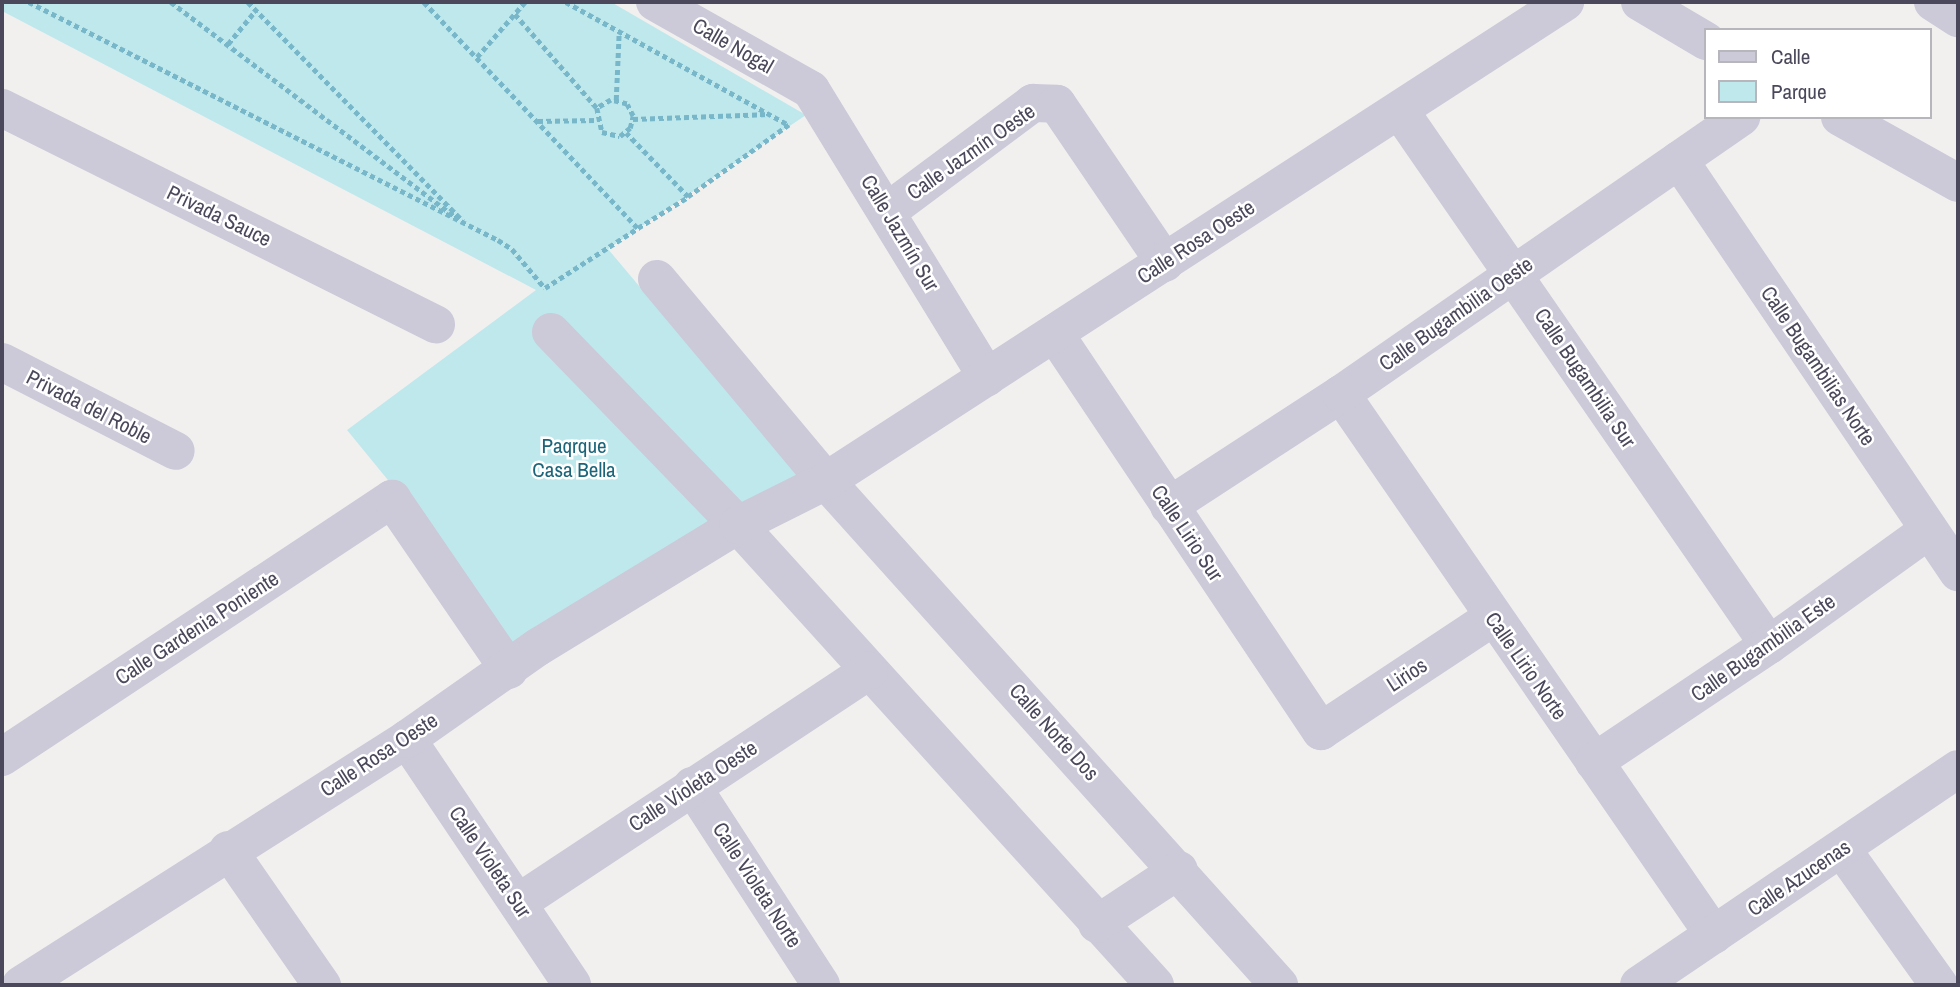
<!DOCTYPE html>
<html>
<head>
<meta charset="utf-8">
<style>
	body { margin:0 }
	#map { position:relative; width:1960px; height:987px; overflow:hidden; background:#f1f0ef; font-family:"Archivo Narrow",sans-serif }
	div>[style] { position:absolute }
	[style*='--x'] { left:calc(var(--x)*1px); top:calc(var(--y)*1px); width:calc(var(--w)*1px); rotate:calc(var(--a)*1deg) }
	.green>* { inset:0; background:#bfe8ed }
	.path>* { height:4.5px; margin-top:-2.25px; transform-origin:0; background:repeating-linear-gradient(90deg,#78b6c9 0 5px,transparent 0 8.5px) }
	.minor>* { height:38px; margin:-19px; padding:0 19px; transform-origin:19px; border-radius:19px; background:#ccc9d8 }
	span { translate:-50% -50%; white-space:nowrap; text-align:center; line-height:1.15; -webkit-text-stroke:5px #fff; paint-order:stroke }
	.street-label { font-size:21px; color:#4c485b }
	.park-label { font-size:21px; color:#1b647a }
	.frame { position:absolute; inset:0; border:4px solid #4c485b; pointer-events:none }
	.legend { position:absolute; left:1704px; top:28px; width:228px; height:91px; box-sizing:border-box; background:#fff; border:2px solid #b7b6bd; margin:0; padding:9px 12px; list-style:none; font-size:21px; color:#4c485b }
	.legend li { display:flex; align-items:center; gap:14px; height:35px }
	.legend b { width:35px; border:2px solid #b7b6bd }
</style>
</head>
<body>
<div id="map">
	<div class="green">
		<div style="clip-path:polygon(2px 2px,611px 2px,806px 115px,608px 249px,817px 498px,524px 677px,401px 496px,347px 430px,536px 290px,2px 11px)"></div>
	</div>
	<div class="path">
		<div style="--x:29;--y:2;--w:526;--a:26.91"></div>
		<div style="--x:498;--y:240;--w:17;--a:33"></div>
		<div style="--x:512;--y:249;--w:51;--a:49.8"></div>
		<div style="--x:545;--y:288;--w:111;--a:-32.8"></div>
		<div style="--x:171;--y:2;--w:355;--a:37.1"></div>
		<div style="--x:248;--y:2;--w:307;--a:45.5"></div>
		<div style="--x:424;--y:2;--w:311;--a:46.6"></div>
		<div style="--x:638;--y:228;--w:59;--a:-31.8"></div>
		<div style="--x:688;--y:197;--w:89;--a:-134.1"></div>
		<div style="--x:566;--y:2;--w:255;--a:28.9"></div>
		<div style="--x:789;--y:125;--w:124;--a:144.5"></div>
		<div style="--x:515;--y:14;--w:125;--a:48.9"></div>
		<div style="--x:597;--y:108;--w:25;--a:78"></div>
		<div style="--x:602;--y:132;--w:18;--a:13"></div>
		<div style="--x:620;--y:136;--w:13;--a:-39"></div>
		<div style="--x:630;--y:128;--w:12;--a:-76"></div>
		<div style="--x:633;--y:116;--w:13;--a:-117"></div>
		<div style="--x:627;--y:104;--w:16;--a:-166"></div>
		<div style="--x:611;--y:100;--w:16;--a:150"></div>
		<div style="--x:228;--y:44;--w:44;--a:-50.5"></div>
		<div style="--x:477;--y:57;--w:73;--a:-48.9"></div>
		<div style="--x:616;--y:100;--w:68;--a:-87.5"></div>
		<div style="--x:633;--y:119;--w:136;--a:-2.1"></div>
		<div style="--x:538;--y:121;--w:59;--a:-1"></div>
	</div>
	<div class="minor">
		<div style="--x:655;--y:2;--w:179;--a:29.4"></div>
		<div style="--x:811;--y:90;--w:337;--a:58.5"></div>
		<div style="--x:1640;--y:2;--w:77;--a:30.6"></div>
		<div style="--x:1933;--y:2;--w:30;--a:33"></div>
		<div style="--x:2;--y:108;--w:485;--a:26.5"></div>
		<div style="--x:1400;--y:111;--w:649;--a:55.36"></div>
		<div style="--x:1840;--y:117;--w:135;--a:29.2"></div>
		<div style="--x:1679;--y:160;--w:498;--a:55.9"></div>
		<div style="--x:888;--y:211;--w:181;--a:-36.7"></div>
		<div style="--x:1033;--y:103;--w:24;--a:2"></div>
		<div style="--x:1057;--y:104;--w:192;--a:55.8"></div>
		<div style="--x:657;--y:279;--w:263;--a:50.1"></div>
		<div style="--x:826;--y:481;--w:678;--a:48.05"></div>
		<div style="--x:551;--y:332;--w:269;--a:45.9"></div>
		<div style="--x:738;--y:525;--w:621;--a:47.81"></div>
		<div style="--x:1055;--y:334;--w:478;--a:56.2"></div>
		<div style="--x:1321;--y:731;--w:205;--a:-33.5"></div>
		<div style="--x:2;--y:362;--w:195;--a:27.1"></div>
		<div style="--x:1341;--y:394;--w:657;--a:55.42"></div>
		<div style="--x:1169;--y:506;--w:205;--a:-33.1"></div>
		<div style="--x:1341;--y:394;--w:487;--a:-34.7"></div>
		<div style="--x:407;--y:739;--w:296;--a:56.1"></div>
		<div style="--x:2;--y:757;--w:468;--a:-33.5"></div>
		<div style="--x:392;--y:499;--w:207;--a:55.6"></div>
		<div style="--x:1594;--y:762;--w:211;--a:-33.8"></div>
		<div style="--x:1769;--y:645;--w:197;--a:-35.7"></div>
		<div style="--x:692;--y:786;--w:237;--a:57"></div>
		<div style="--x:1842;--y:849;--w:167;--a:54.5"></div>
		<div style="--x:228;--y:850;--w:165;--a:55.2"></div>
		<div style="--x:518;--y:903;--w:421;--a:-33.5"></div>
		<div style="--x:1097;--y:924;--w:98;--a:-33.4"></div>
		<div style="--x:21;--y:985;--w:458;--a:-32.5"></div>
		<div style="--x:407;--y:739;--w:160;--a:-35.1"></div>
		<div style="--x:538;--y:647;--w:234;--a:-31.4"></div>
		<div style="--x:738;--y:525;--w:98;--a:-26.6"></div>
		<div style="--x:826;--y:481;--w:881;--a:-32.95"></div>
		<div style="--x:1639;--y:985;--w:385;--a:-34.1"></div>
	</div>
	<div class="street-label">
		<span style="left:733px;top:46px;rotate:30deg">Calle Nogal</span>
		<span style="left:971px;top:152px;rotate:-35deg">Calle Jazmín Oeste</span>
		<span style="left:219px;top:216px;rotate:26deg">Privada Sauce</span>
		<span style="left:900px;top:233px;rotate:59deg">Calle Jazmín Sur</span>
		<span style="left:1196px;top:242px;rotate:-33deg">Calle Rosa Oeste</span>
		<span style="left:1456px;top:314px;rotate:-35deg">Calle Bugambilia Oeste</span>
		<span style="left:1818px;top:366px;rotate:56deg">Calle Bugambilias Norte</span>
		<span style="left:1585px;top:378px;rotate:56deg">Calle Bugambilia Sur</span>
		<span style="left:89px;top:407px;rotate:27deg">Privada del Roble</span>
		<span style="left:1187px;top:533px;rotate:56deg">Calle Lirio Sur</span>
		<span style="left:197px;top:628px;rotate:-33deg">Calle Gardenia Poniente</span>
		<span style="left:1763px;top:648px;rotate:-35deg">Calle Bugambilia Este</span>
		<span style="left:1526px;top:666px;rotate:55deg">Calle Lirio Norte</span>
		<span style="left:1407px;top:675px;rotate:-33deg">Lirios</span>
		<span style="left:1054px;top:732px;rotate:48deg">Calle Norte Dos</span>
		<span style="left:379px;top:755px;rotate:-33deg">Calle Rosa Oeste</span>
		<span style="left:693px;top:786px;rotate:-33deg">Calle Violeta Oeste</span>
		<span style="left:490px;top:862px;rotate:56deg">Calle Violeta Sur</span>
		<span style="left:1799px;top:878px;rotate:-34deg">Calle Azucenas</span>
		<span style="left:757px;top:885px;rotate:57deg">Calle Violeta Norte</span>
	</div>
	<div class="park-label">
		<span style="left:574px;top:458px">Paqrque<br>Casa Bella</span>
	</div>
	<div class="frame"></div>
	<ul class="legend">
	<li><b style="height:9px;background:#ccc9d8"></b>Calle</li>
	<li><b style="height:19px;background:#bfe8ed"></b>Parque</li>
	</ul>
</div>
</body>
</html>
